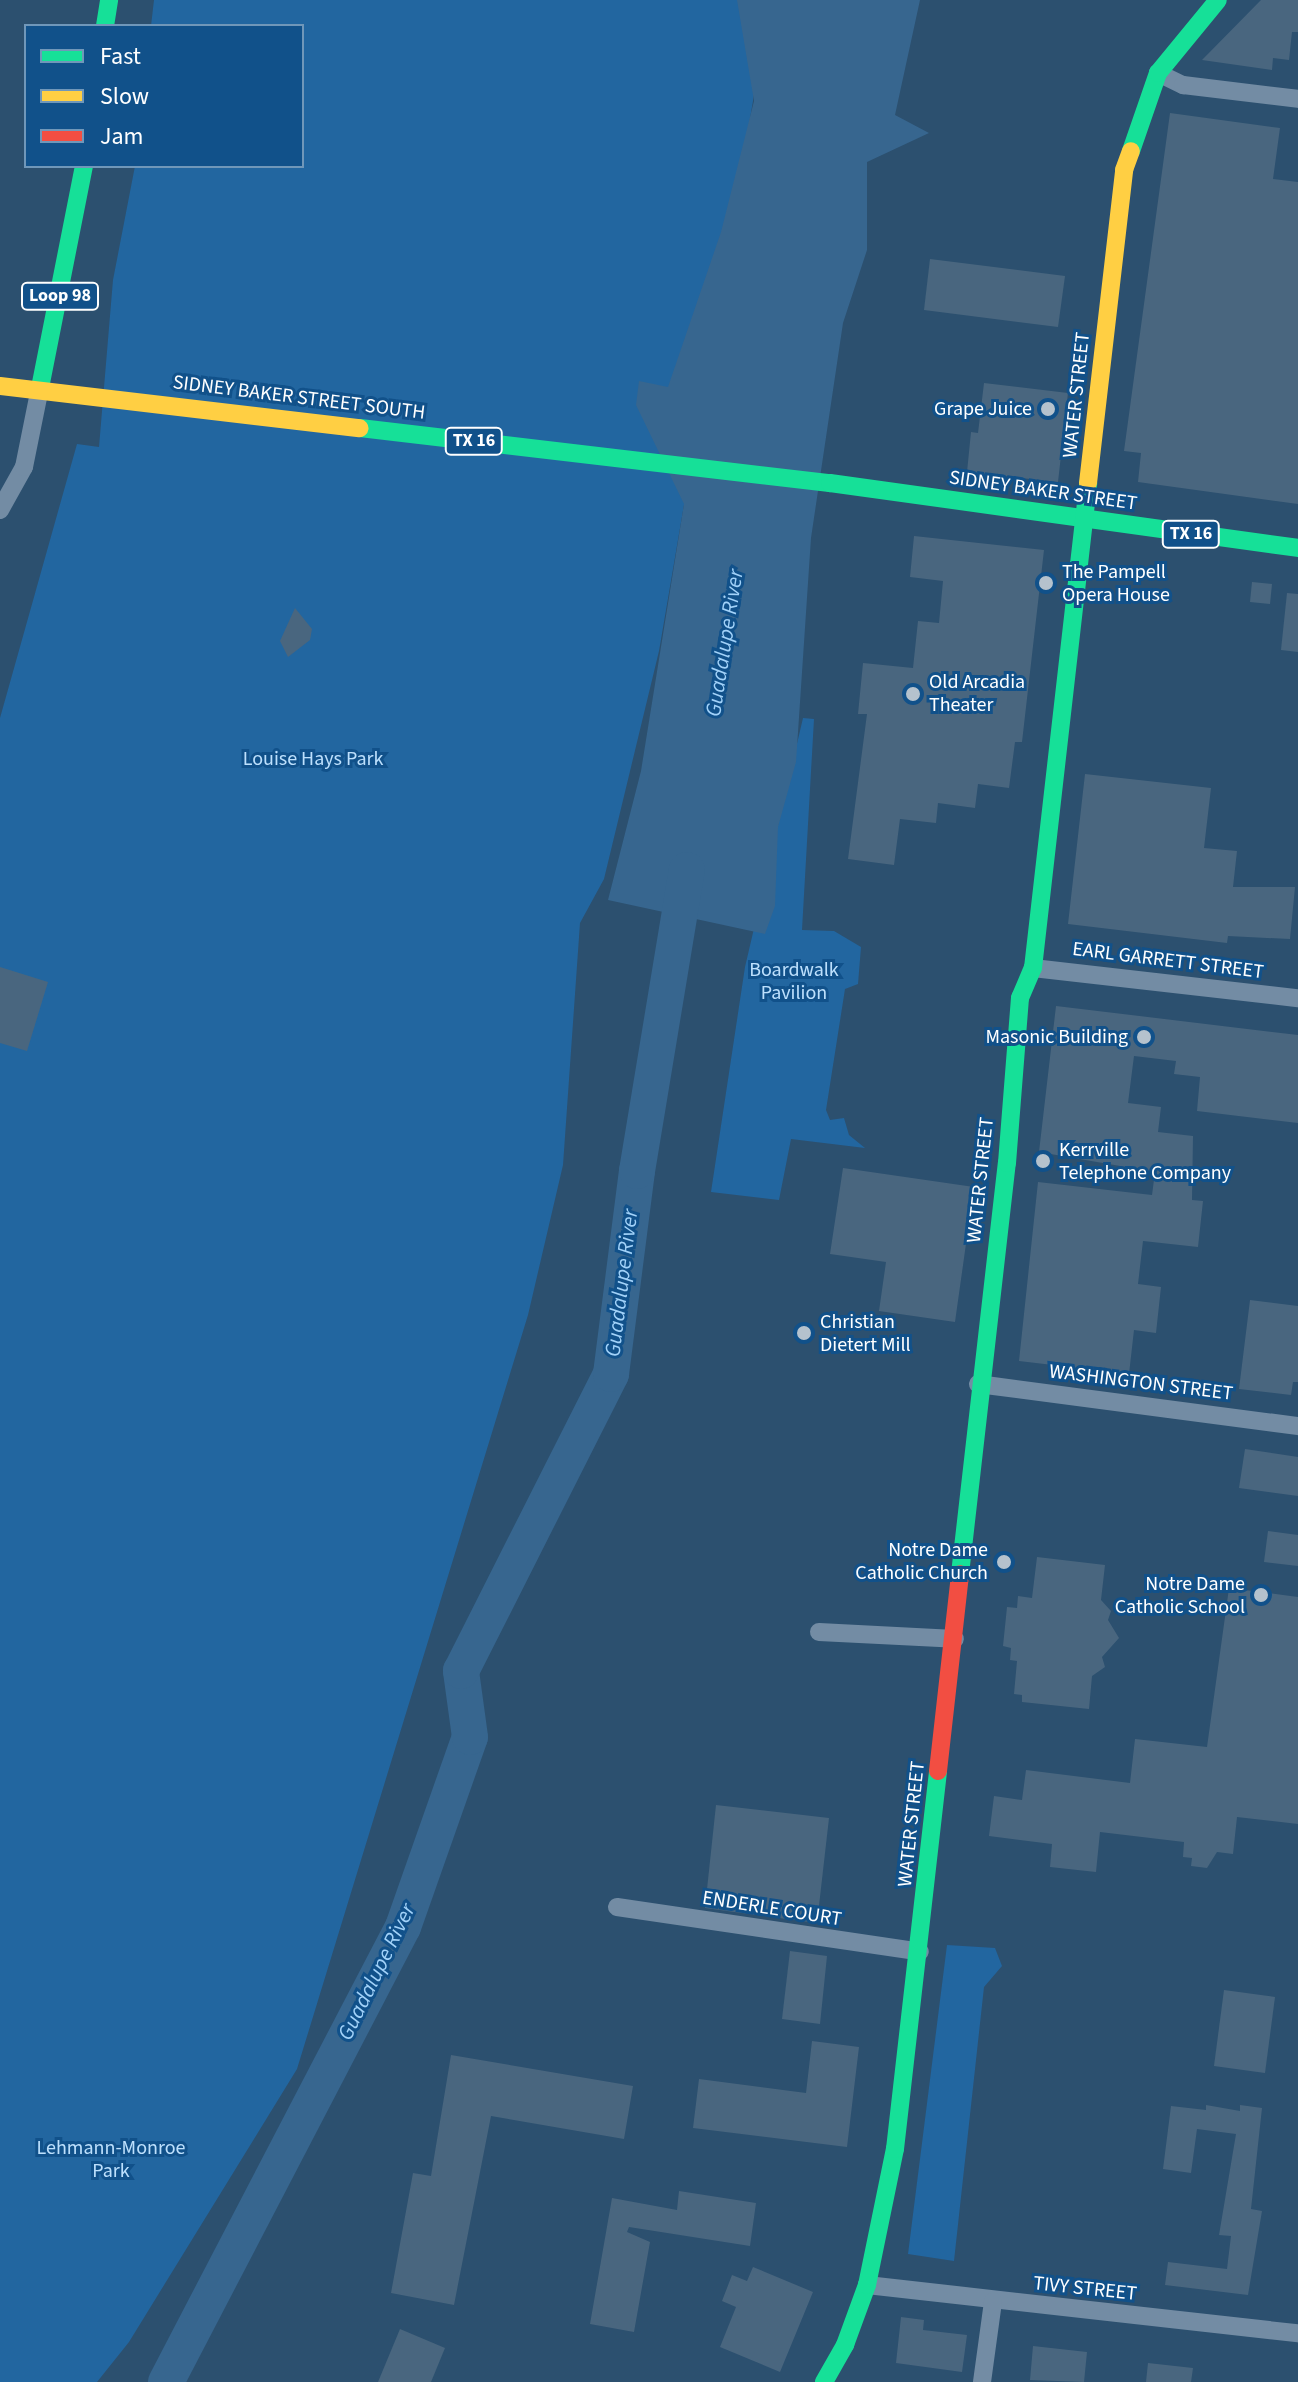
<!DOCTYPE html>
<html>
<head>
<meta charset="utf-8">
<style>
	body { margin:0 }
	#map { position:relative; width:1298px; height:2382px; overflow:hidden; background:#2c506f; font-family:"Source Sans 3",sans-serif }
	div>[style] { position:absolute }
	[style*='--x'] { left:calc(var(--x)*1px); top:calc(var(--y)*1px); width:calc(var(--w)*1px); rotate:calc(var(--a)*1deg) }
	.green>* { inset:0; background:#2266a0 }
	.water>* { inset:0; background:#37668f }
	.river>* { height:36px; margin:-18px; padding:0 18px; transform-origin:18px; border-radius:18px; background:#37668f }
	.building>* { inset:0; background:#49667f }
	.street>* { height:18px; margin:-9px; padding:0 9px; transform-origin:9px; border-radius:9px; background:#738ca4 }
	.fast>* { height:18px; margin:-9px; padding:0 9px; transform-origin:9px; border-radius:9px; background:#16e098 }
	.slow>* { height:18px; margin:-9px; padding:0 9px; transform-origin:9px; border-radius:9px; background:#ffcf43 }
	.jam>* { height:18px; margin:-9px; padding:0 9px; transform-origin:9px; border-radius:9px; background:#f24e42 }
	.dots>* { width:22px; height:22px; translate:-50% -50%; box-sizing:border-box; border:4px solid #11518a; border-radius:50% }
	span { translate:-50% -50%; white-space:nowrap; text-align:center; line-height:1.15; -webkit-text-stroke:6px #11518a; paint-order:stroke }
	.shield-label span { padding:2px 6px; background:#11518a; border:2px solid; border-radius:6px; -webkit-text-stroke-width:0 }
	.shield-label { font-size:18px; color:#fff; font-weight:700 }
	.street-label { font-size:20px; color:#fff }
	.poi-label { font-size:20px; color:#fff }
	.right { translate:-100% -50%; text-align:right }
	.left { translate:0 -50%; text-align:left }
	.park-label { font-size:20px; color:#bde0fd }
	.water-label { font-size:22px; color:#a2d2f9; font-style:italic }
	.legend { position:absolute; left:24px; top:24px; width:280px; height:144px; box-sizing:border-box; background:#11518a; border:2px solid #7097b9; margin:0; padding:10px 14px; list-style:none; font-size:24px; color:#fff }
	.legend li { display:flex; align-items:center; gap:16px; height:40px }
	.legend b { width:40px; border:2px solid #7097b9 }
</style>
</head>
<body>
<div id="map">
	<div class="green">
		<div style="clip-path:polygon(154px 0,761px 0,753px 101px,659px 651px,604px 879px,580px 923px,563px 1165px,528px 1315px,297px 2069px,129px 2342px,97px 2382px,0 2382px,0 718px,77px 444px,99px 447px,113px 280px,135px 166px,302px 166px,302px 26px,151px 26px)"></div>
		<div style="clip-path:polygon(803px 718px,814px 719px,802px 930px,834px 931px,861px 947px,858px 984px,845px 989px,826px 1110px,830px 1120px,844px 1118px,849px 1135px,865px 1148px,791px 1139px,779px 1200px,711px 1192px,745px 967px)"></div>
		<div style="clip-path:polygon(947px 1945px,995px 1948px,1002px 1966px,984px 1987px,954px 2261px,908px 2254px)"></div>
	</div>
	<div class="water">
		<div style="clip-path:polygon(737px 0,920px 0,895px 115px,929px 133px,867px 162px,867px 250px,843px 323px,811px 538px,796px 762px,778px 827px,775px 906px,765px 934px,608px 900px,641px 771px,684px 504px,636px 405px,639px 381px,668px 387px,721px 232px,754px 101px)"></div>
	</div>
	<div class="river">
		<div style="--x:166;--y:2382;--w:513;--a:-62.49"></div>
		<div style="--x:403;--y:1927;--w:201;--a:-70.6"></div>
		<div style="--x:470;--y:1737;--w:67;--a:-97.8"></div>
		<div style="--x:461;--y:1671;--w:333;--a:-63.2"></div>
		<div style="--x:611;--y:1374;--w:205;--a:-82.7"></div>
		<div style="--x:637;--y:1171;--w:305;--a:-80.6"></div>
	</div>
	<div class="building">
		<div style="clip-path:polygon(1261px 0,1298px 0,1298px 32px,1292px 32px,1289px 60px,1273px 58px,1272px 70px,1202px 60px)"></div>
		<div style="clip-path:polygon(1170px 113px,1280px 128px,1273px 179px,1298px 182px,1298px 504px,1138px 482px,1141px 453px,1124px 451px)"></div>
		<div style="clip-path:polygon(930px 259px,1065px 276px,1058px 327px,924px 310px)"></div>
		<div style="clip-path:polygon(984px 383px,1068px 393px,1058px 482px,967px 472px,971px 432px,978px 433px)"></div>
		<div style="clip-path:polygon(914px 536px,1044px 550px,1022px 742px,1015px 742px,1009px 788px,978px 784px,975px 808px,938px 803px,936px 823px,900px 819px,894px 865px,848px 859px,867px 714px,858px 714px,863px 663px,913px 668px,918px 621px,939px 623px,943px 581px,910px 577px)"></div>
		<div style="clip-path:polygon(1252px 582px,1272px 584px,1270px 604px,1250px 602px)"></div>
		<div style="clip-path:polygon(1287px 593px,1298px 594px,1298px 652px,1281px 650px)"></div>
		<div style="clip-path:polygon(295px 608px,312px 629px,310px 640px,288px 657px,280px 641px)"></div>
		<div style="clip-path:polygon(1085px 774px,1211px 788px,1204px 848px,1237px 851px,1233px 887px,1295px 887px,1290px 939px,1228px 936px,1227px 943px,1068px 924px)"></div>
		<div style="clip-path:polygon(0 967px,48px 982px,27px 1051px,0 1043px)"></div>
		<div style="clip-path:polygon(1056px 1006px,1298px 1035px,1298px 1123px,1197px 1111px,1200px 1077px,1174px 1074px,1176px 1061px,1134px 1056px,1128px 1103px,1161px 1107px,1158px 1132px,1193px 1136px,1192px 1200px,1203px 1201px,1198px 1247px,1143px 1241px,1138px 1284px,1161px 1287px,1156px 1333px,1134px 1330px,1129px 1374px,1019px 1361px,1038px 1182px,1152px 1195px,1155px 1172px,1039px 1152px)"></div>
		<div style="clip-path:polygon(843px 1168px,974px 1187px,955px 1322px,879px 1311px,886px 1262px,830px 1254px)"></div>
		<div style="clip-path:polygon(1250px 1300px,1298px 1306px,1298px 1382px,1293px 1382px,1291px 1395px,1239px 1389px)"></div>
		<div style="clip-path:polygon(1245px 1449px,1298px 1457px,1298px 1496px,1239px 1488px)"></div>
		<div style="clip-path:polygon(1268px 1531px,1298px 1535px,1298px 1566px,1264px 1562px)"></div>
		<div style="clip-path:polygon(1037px 1557px,1105px 1565px,1101px 1600px,1111px 1611px,1108px 1620px,1119px 1638px,1102px 1657px,1105px 1667px,1092px 1676px,1089px 1709px,1022px 1702px,1022px 1695px,1014px 1694px,1017px 1661px,1010px 1660px,1011px 1648px,1003px 1646px,1007px 1607px,1017px 1608px,1018px 1596px,1032px 1598px)"></div>
		<div style="clip-path:polygon(1229px 1588px,1298px 1597px,1298px 1824px,1237px 1817px,1233px 1854px,1217px 1852px,1207px 1868px,1191px 1866px,1192px 1858px,1183px 1857px,1184px 1842px,1100px 1832px,1096px 1872px,1050px 1867px,1052px 1844px,989px 1836px,994px 1796px,1022px 1800px,1026px 1770px,1130px 1783px,1135px 1739px,1207px 1747px)"></div>
		<div style="clip-path:polygon(716px 1805px,829px 1818px,817px 1923px,705px 1908px)"></div>
		<div style="clip-path:polygon(790px 1951px,827px 1956px,820px 2024px,782px 2019px)"></div>
		<div style="clip-path:polygon(1224px 1990px,1275px 1997px,1265px 2073px,1214px 2066px)"></div>
		<div style="clip-path:polygon(812px 2041px,859px 2047px,847px 2147px,693px 2128px,699px 2079px,806px 2093px)"></div>
		<div style="clip-path:polygon(451px 2055px,633px 2086px,624px 2139px,491px 2116px,454px 2305px,391px 2293px,413px 2173px,431px 2176px)"></div>
		<div style="clip-path:polygon(1206px 2105px,1240px 2111px,1240px 2105px,1262px 2108px,1251px 2209px,1262px 2211px,1248px 2295px,1165px 2285px,1168px 2262px,1227px 2269px,1231px 2236px,1219px 2235px,1236px 2134px,1197px 2129px,1191px 2173px,1163px 2169px,1171px 2106px,1206px 2110px)"></div>
		<div style="clip-path:polygon(679px 2191px,756px 2203px,750px 2246px,629px 2227px,627px 2232px,650px 2242px,634px 2332px,590px 2324px,612px 2198px,677px 2210px)"></div>
		<div style="clip-path:polygon(753px 2267px,813px 2292px,780px 2372px,720px 2347px,736px 2307px,722px 2301px,732px 2275px,747px 2281px)"></div>
		<div style="clip-path:polygon(901px 2317px,924px 2320px,923px 2330px,967px 2335px,962px 2372px,896px 2363px)"></div>
		<div style="clip-path:polygon(400px 2329px,445px 2348px,431px 2382px,378px 2382px)"></div>
		<div style="clip-path:polygon(1033px 2346px,1087px 2352px,1084px 2382px,1030px 2380px)"></div>
		<div style="clip-path:polygon(1148px 2363px,1193px 2368px,1191px 2382px,1146px 2382px)"></div>
	</div>
	<div class="street">
		<div style="--x:1158;--y:73;--w:28;--a:26"></div>
		<div style="--x:1183;--y:85;--w:116;--a:6.9"></div>
		<div style="--x:0;--y:510;--w:49;--a:-60.8"></div>
		<div style="--x:24;--y:467;--w:81;--a:-78.6"></div>
		<div style="--x:1033;--y:968;--w:267;--a:6.5"></div>
		<div style="--x:978;--y:1384;--w:323;--a:7.5"></div>
		<div style="--x:819;--y:1632;--w:136;--a:2.9"></div>
		<div style="--x:617;--y:1907;--w:306;--a:8.4"></div>
		<div style="--x:867;--y:2285;--w:434;--a:6.4"></div>
		<div style="--x:982;--y:2382;--w:81;--a:-82.2"></div>
	</div>
	<div class="fast">
		<div style="--x:105;--y:26;--w:26;--a:-81"></div>
		<div style="--x:1131;--y:151;--w:83;--a:-70.9"></div>
		<div style="--x:1158;--y:73;--w:94;--a:-50.6"></div>
		<div style="--x:40;--y:388;--w:226;--a:-78.8"></div>
		<div style="--x:360;--y:428;--w:473;--a:6.7"></div>
		<div style="--x:830;--y:483;--w:472;--a:7.9"></div>
		<div style="--x:960;--y:1574;--w:414;--a:-83.5"></div>
		<div style="--x:1007;--y:1163;--w:166;--a:-85.5"></div>
		<div style="--x:1020;--y:998;--w:33;--a:-67"></div>
		<div style="--x:1033;--y:968;--w:488;--a:-83.5"></div>
		<div style="--x:824;--y:2382;--w:43;--a:-60.4"></div>
		<div style="--x:845;--y:2345;--w:64;--a:-69.9"></div>
		<div style="--x:867;--y:2285;--w:139;--a:-78.4"></div>
		<div style="--x:895;--y:2149;--w:380;--a:-83.5"></div>
	</div>
	<div class="slow">
		<div style="--x:0;--y:386;--w:362;--a:6.7"></div>
		<div style="--x:1088;--y:483;--w:315;--a:-83.4"></div>
		<div style="--x:1124;--y:170;--w:20;--a:-70"></div>
	</div>
	<div class="jam">
		<div style="--x:938;--y:1771;--w:198;--a:-83.6"></div>
	</div>
	<div class="dots">
		<div style="left:1048px;top:409px;background:#b5c2cd"></div>
		<div style="left:1046px;top:583px;background:#b5c2cd"></div>
		<div style="left:913px;top:694px;background:#b5c2cd"></div>
		<div style="left:1144px;top:1037px;background:#b5c2cd"></div>
		<div style="left:1043px;top:1161px;background:#b5c2cd"></div>
		<div style="left:804px;top:1333px;background:#b5c2cd"></div>
		<div style="left:1004px;top:1562px;background:#b5c2cd"></div>
		<div style="left:1261px;top:1595px;background:#b5c2cd"></div>
	</div>
	<div class="shield-label">
		<span style="left:60px;top:296px">Loop 98</span>
		<span style="left:474px;top:441px">TX 16</span>
		<span style="left:1191px;top:534px">TX 16</span>
	</div>
	<div class="street-label">
		<span style="left:1077px;top:395px;rotate:-84deg">WATER STREET</span>
		<span style="left:299px;top:398px;rotate:7deg">SIDNEY BAKER STREET SOUTH</span>
		<span style="left:1043px;top:491px;rotate:8deg">SIDNEY BAKER STREET</span>
		<span style="left:1168px;top:961px;rotate:7deg">EARL GARRETT STREET</span>
		<span style="left:981px;top:1180px;rotate:-84deg">WATER STREET</span>
		<span style="left:1141px;top:1383px;rotate:7deg">WASHINGTON STREET</span>
		<span style="left:912px;top:1824px;rotate:-84deg">WATER STREET</span>
		<span style="left:772px;top:1909px;rotate:9deg">ENDERLE COURT</span>
		<span style="left:1085px;top:2289px;rotate:6deg">TIVY STREET</span>
	</div>
	<div class="poi-label">
		<span class="right" style="left:1032px;top:409px">Grape Juice</span>
		<span class="left" style="left:1062px;top:584px">The Pampell<br>Opera House</span>
		<span class="left" style="left:929px;top:694px">Old Arcadia<br>Theater</span>
		<span class="right" style="left:1128px;top:1037px">Masonic Building</span>
		<span class="left" style="left:1059px;top:1162px">Kerrville<br>Telephone Company</span>
		<span class="left" style="left:820px;top:1334px">Christian<br>Dietert Mill</span>
		<span class="right" style="left:988px;top:1562px">Notre Dame<br>Catholic Church</span>
		<span class="right" style="left:1245px;top:1596px">Notre Dame<br>Catholic School</span>
	</div>
	<div class="park-label">
		<span style="left:313px;top:759px">Louise Hays Park</span>
		<span style="left:794px;top:982px">Boardwalk<br>Pavilion</span>
		<span style="left:111px;top:2160px">Lehmann-Monroe<br>Park</span>
	</div>
	<div class="water-label">
		<span style="left:725px;top:643px;rotate:-81deg">Guadalupe River</span>
		<span style="left:622px;top:1283px;rotate:-83deg">Guadalupe River</span>
		<span style="left:377px;top:1972px;rotate:-64deg">Guadalupe River</span>
	</div>
	<ul class="legend">
	<li><b style="height:10px;background:#16e098"></b>Fast</li>
	<li><b style="height:10px;background:#ffcf43"></b>Slow</li>
	<li><b style="height:10px;background:#f24e42"></b>Jam</li>
	</ul>
</div>
</body>
</html>
